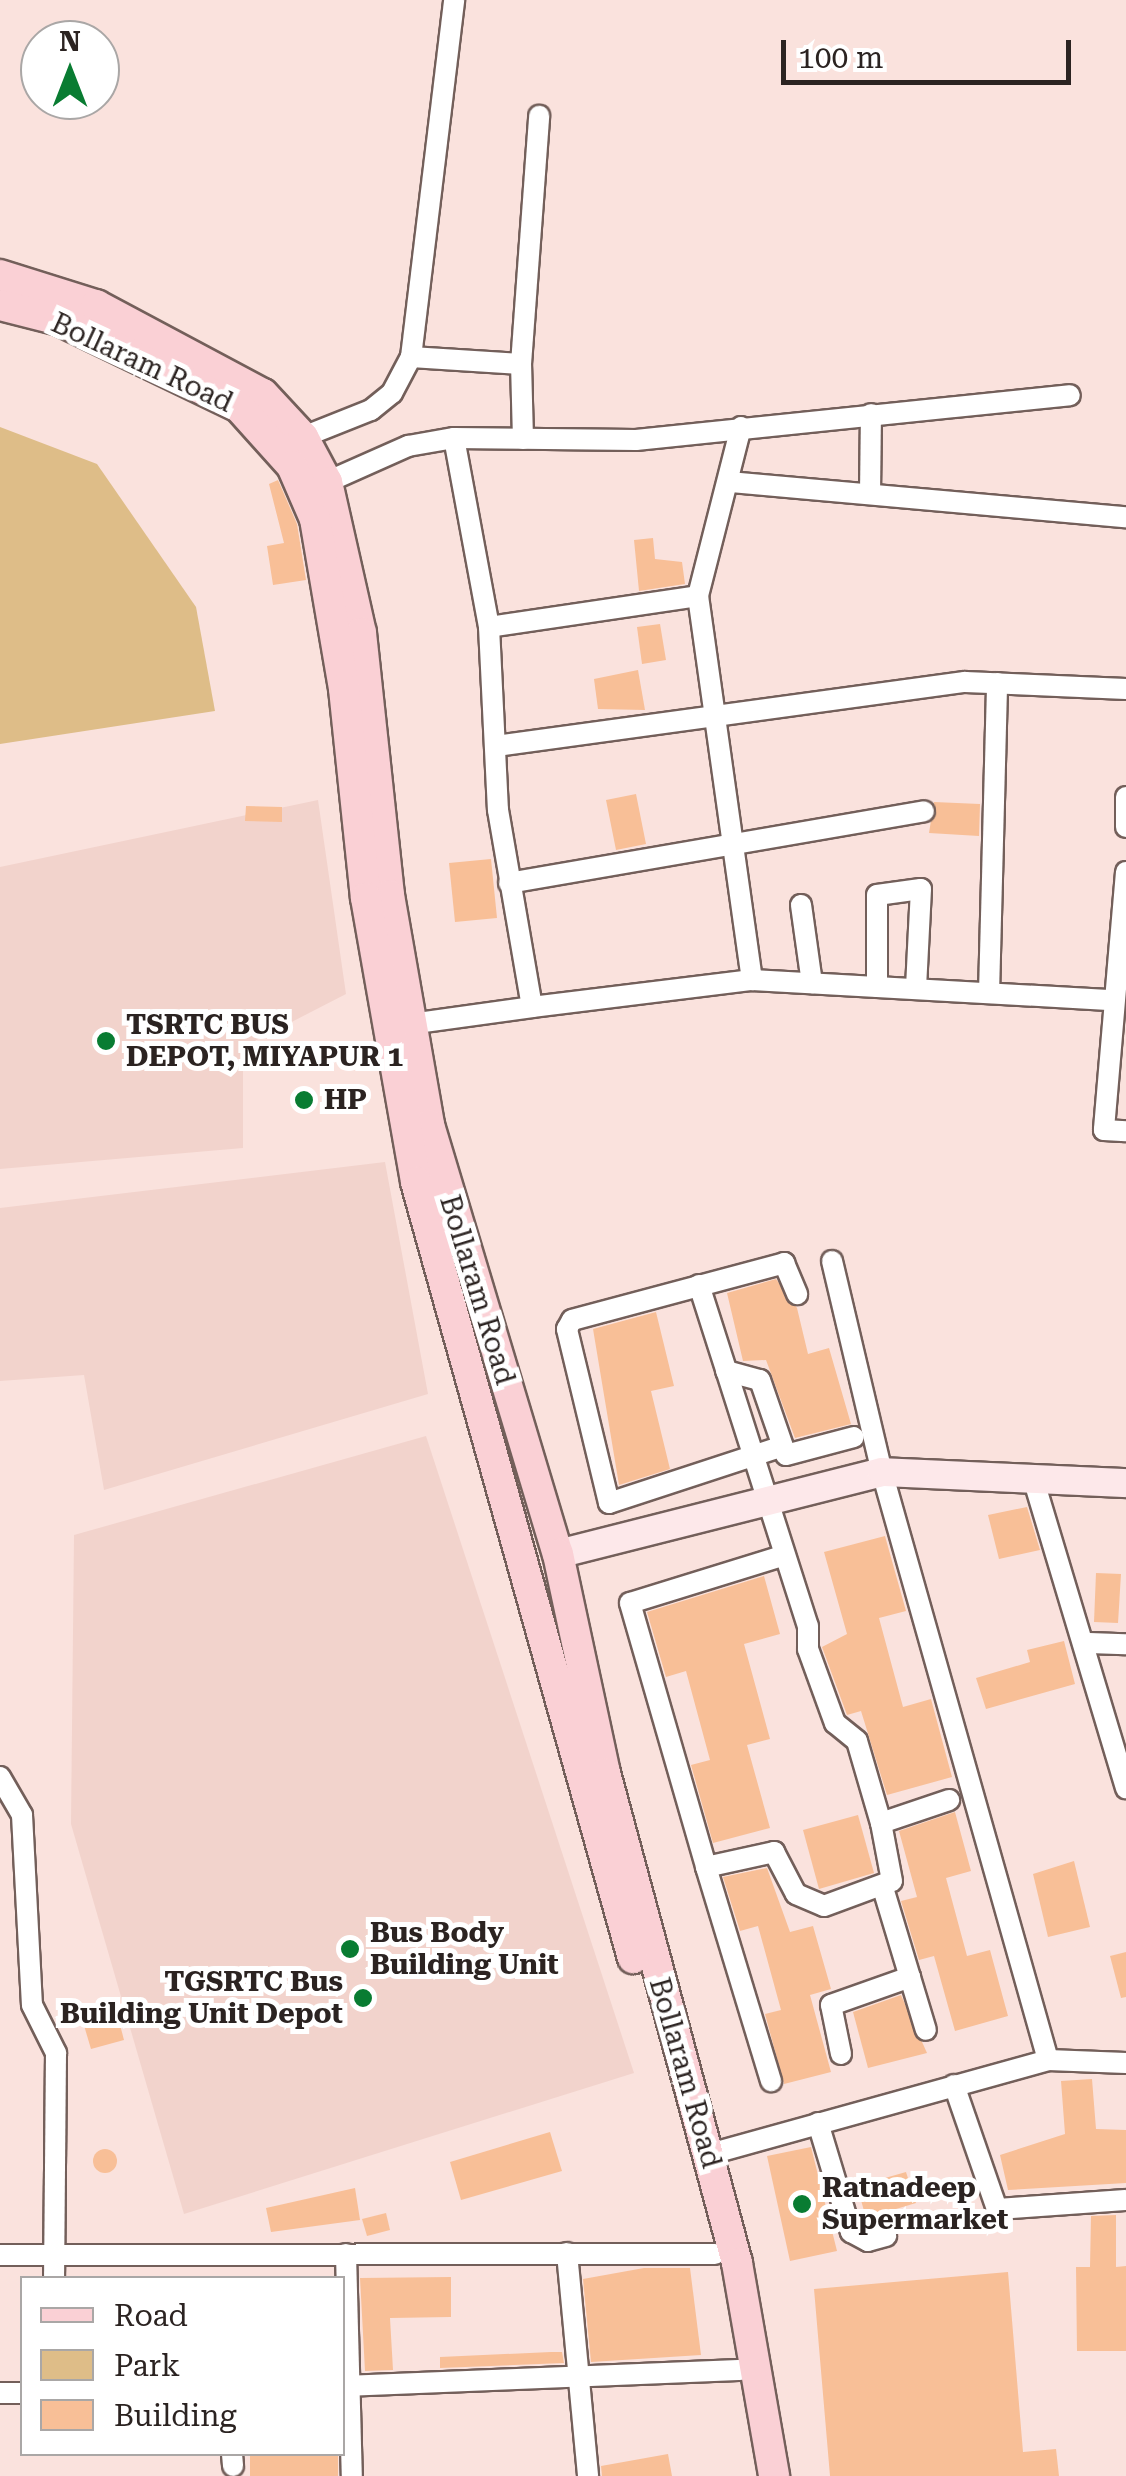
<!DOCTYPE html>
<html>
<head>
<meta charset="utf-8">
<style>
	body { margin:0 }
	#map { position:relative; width:1126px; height:2476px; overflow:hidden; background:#fae2dd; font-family:"Roboto Serif",serif }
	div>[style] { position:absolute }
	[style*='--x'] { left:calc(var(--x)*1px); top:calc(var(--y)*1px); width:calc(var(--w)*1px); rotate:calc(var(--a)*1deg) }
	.built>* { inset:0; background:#f2d3cc }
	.green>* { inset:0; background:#debd88 }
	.building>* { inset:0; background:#f8bf97 }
	.round { border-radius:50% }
	.roads { filter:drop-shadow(2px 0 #735f5a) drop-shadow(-2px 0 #735f5a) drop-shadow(0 2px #735f5a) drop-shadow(0 -2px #735f5a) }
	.street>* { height:20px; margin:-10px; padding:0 10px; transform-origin:10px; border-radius:10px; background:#fff }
	.secondary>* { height:28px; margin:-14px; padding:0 14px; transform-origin:14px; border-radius:14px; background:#fde8ea }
	.primary>* { height:30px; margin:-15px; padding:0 15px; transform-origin:15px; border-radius:15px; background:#fad0d5 }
	.dots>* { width:28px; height:28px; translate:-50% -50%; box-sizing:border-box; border:5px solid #fff; border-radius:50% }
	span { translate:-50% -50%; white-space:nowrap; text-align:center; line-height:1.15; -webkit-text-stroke:10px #fff; paint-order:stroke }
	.street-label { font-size:28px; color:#2b2321 }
	.poi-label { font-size:28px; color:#2b2321; font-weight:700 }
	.left { translate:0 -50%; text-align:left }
	.right { translate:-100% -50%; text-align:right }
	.legend { position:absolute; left:20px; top:2276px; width:325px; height:180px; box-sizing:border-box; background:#fff; border:2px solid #aaa7a6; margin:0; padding:12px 18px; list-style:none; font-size:30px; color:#2b2321 }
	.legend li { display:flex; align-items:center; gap:20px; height:50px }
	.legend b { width:50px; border:2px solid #aaa7a6 }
	.north { position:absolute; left:20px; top:20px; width:100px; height:100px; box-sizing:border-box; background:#fff; border:2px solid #aaa7a6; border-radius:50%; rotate:0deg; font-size:28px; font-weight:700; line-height:40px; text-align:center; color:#2b2321 }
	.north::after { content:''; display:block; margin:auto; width:35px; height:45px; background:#097c32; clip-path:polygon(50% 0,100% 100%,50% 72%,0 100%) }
	.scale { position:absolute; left:781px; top:40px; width:290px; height:45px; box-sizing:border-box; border:5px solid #2b2321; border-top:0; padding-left:12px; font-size:30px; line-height:35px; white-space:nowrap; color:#2b2321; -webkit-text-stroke:8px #fff; paint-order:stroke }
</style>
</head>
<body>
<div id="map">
	<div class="built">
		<div style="clip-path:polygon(318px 800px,346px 994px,243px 1047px,243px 1148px,0 1169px,0 867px)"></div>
		<div style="clip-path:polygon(385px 1162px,428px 1394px,104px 1490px,84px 1375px,0 1381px,0 1208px)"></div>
		<div style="clip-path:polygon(426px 1436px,634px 2073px,184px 2214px,71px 1824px,74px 1535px)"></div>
	</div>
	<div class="green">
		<div style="clip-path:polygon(0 427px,97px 464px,196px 607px,215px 711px,0 744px)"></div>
	</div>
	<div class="building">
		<div style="clip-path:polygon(278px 480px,297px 524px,306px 580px,273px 585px,267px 546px,284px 543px,269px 484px)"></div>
		<div style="clip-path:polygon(653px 538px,655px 559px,682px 562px,685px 584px,639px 591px,634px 540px)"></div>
		<div style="clip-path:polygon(660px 624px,666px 660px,642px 664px,637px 627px)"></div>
		<div style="clip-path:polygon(638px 670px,645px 710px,598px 709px,594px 679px)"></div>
		<div style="clip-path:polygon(636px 794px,646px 844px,616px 850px,606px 800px)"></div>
		<div style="clip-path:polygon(934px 802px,980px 804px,979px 836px,929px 833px)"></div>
		<div style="clip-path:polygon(246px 806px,282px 807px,282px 822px,245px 821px)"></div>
		<div style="clip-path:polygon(491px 859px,497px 918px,455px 922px,449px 863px)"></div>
		<div style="clip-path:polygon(776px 1279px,797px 1308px,808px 1354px,829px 1348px,851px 1424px,795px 1438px,766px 1360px,743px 1361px,727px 1293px)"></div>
		<div style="clip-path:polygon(656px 1312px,674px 1386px,651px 1391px,670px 1469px,619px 1485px,593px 1329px)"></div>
		<div style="clip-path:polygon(1027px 1507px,1040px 1550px,999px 1559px,988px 1515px)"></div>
		<div style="clip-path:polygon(885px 1536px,906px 1611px,879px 1618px,903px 1707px,931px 1699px,952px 1777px,887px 1795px,861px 1711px,847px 1715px,822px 1647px,847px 1634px,824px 1552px)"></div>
		<div style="clip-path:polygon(1096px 1573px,1121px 1574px,1118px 1623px,1094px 1622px)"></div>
		<div style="clip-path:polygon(764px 1576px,780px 1634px,744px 1644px,770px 1739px,747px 1745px,770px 1828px,713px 1843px,691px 1765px,710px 1760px,686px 1671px,666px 1677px,647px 1612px)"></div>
		<div style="clip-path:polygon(1064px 1641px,1075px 1684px,986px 1709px,976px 1678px,1030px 1662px,1027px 1650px)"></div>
		<div style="clip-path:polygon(955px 1812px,971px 1871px,946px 1878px,967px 1956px,990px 1950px,1008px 2016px,955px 2031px,934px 1956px,919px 1960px,901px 1901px,917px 1897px,899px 1831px)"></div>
		<div style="clip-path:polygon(858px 1815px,874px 1873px,819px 1889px,803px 1830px)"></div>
		<div style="clip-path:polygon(1074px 1861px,1090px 1927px,1048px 1937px,1033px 1874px)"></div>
		<div style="clip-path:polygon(767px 1868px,790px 1932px,813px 1926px,831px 1989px,810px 1995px,831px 2072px,784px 2084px,765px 2014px,781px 2010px,758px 1926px,740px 1931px,723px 1877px)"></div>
		<div style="clip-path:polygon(1126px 1952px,1126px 1997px,1121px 1998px,1110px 1956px)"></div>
		<div style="clip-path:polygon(901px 1995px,927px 2053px,868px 2068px,853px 2012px)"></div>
		<div style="clip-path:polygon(114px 2002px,124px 2040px,91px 2049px,80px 2012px)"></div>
		<div style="clip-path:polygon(1092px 2079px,1096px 2129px,1126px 2130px,1126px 2183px,1008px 2190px,1000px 2155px,1065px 2134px,1061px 2081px)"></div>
		<div style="clip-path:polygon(550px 2132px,562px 2171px,461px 2200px,450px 2162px)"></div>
		<div style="clip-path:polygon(811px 2147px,837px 2251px,790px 2261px,767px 2156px)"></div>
		<div class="round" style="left:93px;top:2149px;width:24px;height:24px"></div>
		<div style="clip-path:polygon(906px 2172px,916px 2203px,866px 2218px,857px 2186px)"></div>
		<div style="clip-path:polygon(355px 2188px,360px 2220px,271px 2232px,266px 2208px)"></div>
		<div style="clip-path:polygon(386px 2213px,390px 2230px,367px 2236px,362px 2219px)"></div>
		<div style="clip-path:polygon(1116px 2215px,1116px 2267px,1126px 2266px,1126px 2351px,1077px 2351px,1076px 2267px,1090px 2267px,1091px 2216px)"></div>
		<div style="clip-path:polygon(644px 2268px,690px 2268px,701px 2355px,591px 2362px,583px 2279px)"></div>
		<div style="clip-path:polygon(1008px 2272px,1023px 2452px,1056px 2449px,1059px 2476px,830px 2476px,814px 2289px)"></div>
		<div style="clip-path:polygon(451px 2277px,451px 2317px,390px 2318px,393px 2370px,365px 2371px,360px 2278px)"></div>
		<div style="clip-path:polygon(551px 2352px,562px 2352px,564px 2363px,440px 2368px,440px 2357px)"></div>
		<div style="clip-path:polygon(250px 2454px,338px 2454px,338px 2476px,250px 2476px)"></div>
		<div style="clip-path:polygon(668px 2454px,672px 2476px,602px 2476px,601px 2466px)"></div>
	</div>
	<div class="roads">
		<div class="street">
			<div style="--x:411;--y:357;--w:360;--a:-83.1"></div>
			<div style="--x:741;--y:427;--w:174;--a:104.3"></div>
			<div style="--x:698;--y:596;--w:388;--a:82"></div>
			<div style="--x:303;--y:437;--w:73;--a:-21.7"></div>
			<div style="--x:371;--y:410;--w:27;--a:-39"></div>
			<div style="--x:392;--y:393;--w:41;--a:-62.2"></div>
			<div style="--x:411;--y:357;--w:110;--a:3.6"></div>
			<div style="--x:454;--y:438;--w:192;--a:79.5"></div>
			<div style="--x:523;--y:439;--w:75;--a:-91.5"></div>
			<div style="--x:521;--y:364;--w:249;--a:-85.8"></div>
			<div style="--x:327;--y:482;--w:89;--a:-24"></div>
			<div style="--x:408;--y:446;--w:47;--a:-9.9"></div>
			<div style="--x:454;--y:438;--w:182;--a:0.6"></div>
			<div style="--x:636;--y:440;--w:436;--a:-5.9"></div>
			<div style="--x:730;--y:482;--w:398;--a:5.1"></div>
			<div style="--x:870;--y:494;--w:80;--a:-89.3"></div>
			<div style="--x:698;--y:596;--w:211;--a:171.6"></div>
			<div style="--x:489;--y:627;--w:183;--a:87.2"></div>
			<div style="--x:498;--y:810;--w:200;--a:80.2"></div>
			<div style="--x:532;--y:1007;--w:222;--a:-7"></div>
			<div style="--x:752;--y:980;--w:361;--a:3.2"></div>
			<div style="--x:496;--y:746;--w:473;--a:-7.8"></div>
			<div style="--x:965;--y:682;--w:161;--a:2.5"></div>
			<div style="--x:1126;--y:797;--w:30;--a:90"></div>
			<div style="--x:1126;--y:872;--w:259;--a:94.9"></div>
			<div style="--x:1104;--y:1130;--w:22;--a:3"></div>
			<div style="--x:509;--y:883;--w:421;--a:-9.8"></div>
			<div style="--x:801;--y:905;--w:79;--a:82"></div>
			<div style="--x:877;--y:987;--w:92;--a:-90"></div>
			<div style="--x:877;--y:895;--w:44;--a:-7.8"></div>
			<div style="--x:921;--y:889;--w:100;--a:92.9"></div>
			<div style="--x:989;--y:993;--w:310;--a:-88.5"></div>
			<div style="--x:410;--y:1024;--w:123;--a:-7.9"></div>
			<div style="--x:832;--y:1261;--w:217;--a:76.7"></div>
			<div style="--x:882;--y:1472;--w:611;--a:74.23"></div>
			<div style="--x:699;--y:1285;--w:358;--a:72.3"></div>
			<div style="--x:808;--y:1626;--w:23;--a:90"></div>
			<div style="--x:808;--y:1649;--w:79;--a:70"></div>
			<div style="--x:835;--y:1723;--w:28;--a:39"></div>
			<div style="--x:857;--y:1741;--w:85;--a:73.7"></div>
			<div style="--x:726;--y:1371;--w:35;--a:15"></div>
			<div style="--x:760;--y:1380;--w:79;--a:70.9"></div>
			<div style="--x:786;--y:1455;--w:70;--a:-14.8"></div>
			<div style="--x:780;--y:1447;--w:180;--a:161.9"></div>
			<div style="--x:609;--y:1503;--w:179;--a:-103.6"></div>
			<div style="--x:567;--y:1329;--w:10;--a:-61"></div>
			<div style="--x:572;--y:1320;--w:220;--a:-15"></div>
			<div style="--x:784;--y:1263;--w:34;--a:67"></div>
			<div style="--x:1033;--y:1478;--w:324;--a:73.3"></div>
			<div style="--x:782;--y:1556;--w:159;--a:162.8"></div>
			<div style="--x:630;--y:1603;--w:275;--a:73.9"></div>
			<div style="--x:706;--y:1867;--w:70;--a:-12.4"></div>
			<div style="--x:774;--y:1852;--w:47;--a:62.4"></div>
			<div style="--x:796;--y:1894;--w:30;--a:23"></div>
			<div style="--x:824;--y:1906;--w:72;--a:-20.2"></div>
			<div style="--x:892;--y:1881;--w:59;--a:-100.7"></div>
			<div style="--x:881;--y:1823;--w:72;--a:-18.7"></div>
			<div style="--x:1089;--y:1643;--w:37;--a:2"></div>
			<div style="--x:0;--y:1777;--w:44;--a:59.9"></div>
			<div style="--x:22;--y:1815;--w:190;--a:87"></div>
			<div style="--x:32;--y:2005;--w:54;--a:63.4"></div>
			<div style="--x:56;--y:2053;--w:225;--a:90.5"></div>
			<div style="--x:706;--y:1867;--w:224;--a:73.1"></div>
			<div style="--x:883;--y:1888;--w:148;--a:73.2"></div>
			<div style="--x:841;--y:2054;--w:50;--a:-101.5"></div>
			<div style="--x:831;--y:2005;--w:84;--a:-19.5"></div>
			<div style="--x:954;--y:2085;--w:131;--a:70.9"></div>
			<div style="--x:997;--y:2209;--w:129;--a:-4"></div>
			<div style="--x:818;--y:2123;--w:114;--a:73.2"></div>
			<div style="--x:851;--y:2232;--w:19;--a:28"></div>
			<div style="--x:868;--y:2241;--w:19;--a:-16"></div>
			<div style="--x:710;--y:2154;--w:351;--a:-15.5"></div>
			<div style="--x:1048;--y:2060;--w:78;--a:2.2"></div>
			<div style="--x:567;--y:2253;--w:224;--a:84.6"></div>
			<div style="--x:346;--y:2254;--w:222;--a:88.5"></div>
			<div style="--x:0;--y:2255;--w:715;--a:-0.08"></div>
			<div style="--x:342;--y:2386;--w:399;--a:-2.3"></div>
			<div style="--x:0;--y:2393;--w:22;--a:0"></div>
			<div style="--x:232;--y:2454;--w:12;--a:85"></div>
		</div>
		<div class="secondary">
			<div style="--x:558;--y:1554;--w:334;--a:-14.2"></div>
			<div style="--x:882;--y:1472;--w:244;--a:2.6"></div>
		</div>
		<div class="primary">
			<div style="--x:0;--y:275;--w:101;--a:17.4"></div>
			<div style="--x:96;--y:305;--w:189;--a:28.1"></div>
			<div style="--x:263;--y:394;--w:59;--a:47.1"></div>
			<div style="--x:303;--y:437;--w:51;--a:61.9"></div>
			<div style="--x:327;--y:482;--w:155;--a:77.3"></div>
			<div style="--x:361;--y:633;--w:263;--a:83.9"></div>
			<div style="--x:389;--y:895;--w:233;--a:80.1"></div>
			<div style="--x:429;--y:1125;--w:448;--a:73.3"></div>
			<div style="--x:558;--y:1554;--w:224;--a:77.9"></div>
			<div style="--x:605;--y:1773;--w:507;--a:74.92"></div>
			<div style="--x:737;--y:2263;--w:216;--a:80.1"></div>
			<div style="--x:0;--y:305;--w:61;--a:14.3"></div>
			<div style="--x:59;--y:320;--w:200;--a:25.8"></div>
			<div style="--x:239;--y:407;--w:79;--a:48.1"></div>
			<div style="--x:292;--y:466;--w:58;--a:66.5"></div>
			<div style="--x:315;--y:519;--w:172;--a:80.3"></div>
			<div style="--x:344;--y:689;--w:210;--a:84"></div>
			<div style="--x:366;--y:898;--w:288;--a:80"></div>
			<div style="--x:416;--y:1182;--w:806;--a:74.38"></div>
		</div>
	</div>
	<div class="dots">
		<div style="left:106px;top:1041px;background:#097c32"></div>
		<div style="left:304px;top:1100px;background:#097c32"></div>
		<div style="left:350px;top:1949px;background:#097c32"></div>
		<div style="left:363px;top:1998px;background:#097c32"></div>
		<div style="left:802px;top:2204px;background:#097c32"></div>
	</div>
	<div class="street-label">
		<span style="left:142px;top:363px;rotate:25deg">Bollaram Road</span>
		<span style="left:477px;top:1290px;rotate:73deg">Bollaram Road</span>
		<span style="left:685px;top:2073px;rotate:74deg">Bollaram Road</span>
	</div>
	<div class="poi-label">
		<span class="left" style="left:126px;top:1041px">TSRTC BUS<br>DEPOT, MIYAPUR 1</span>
		<span class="left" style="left:324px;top:1100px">HP</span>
		<span class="left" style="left:370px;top:1949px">Bus Body<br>Building Unit</span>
		<span class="right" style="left:343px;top:1998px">TGSRTC Bus<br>Building Unit Depot</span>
		<span class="left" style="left:822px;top:2204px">Ratnadeep<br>Supermarket</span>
	</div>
	<ul class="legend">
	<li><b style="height:12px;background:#fad0d5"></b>Road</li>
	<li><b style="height:28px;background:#debd88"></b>Park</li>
	<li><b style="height:28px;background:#f8bf97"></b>Building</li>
	</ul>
	<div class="north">N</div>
	<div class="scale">100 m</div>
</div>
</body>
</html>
